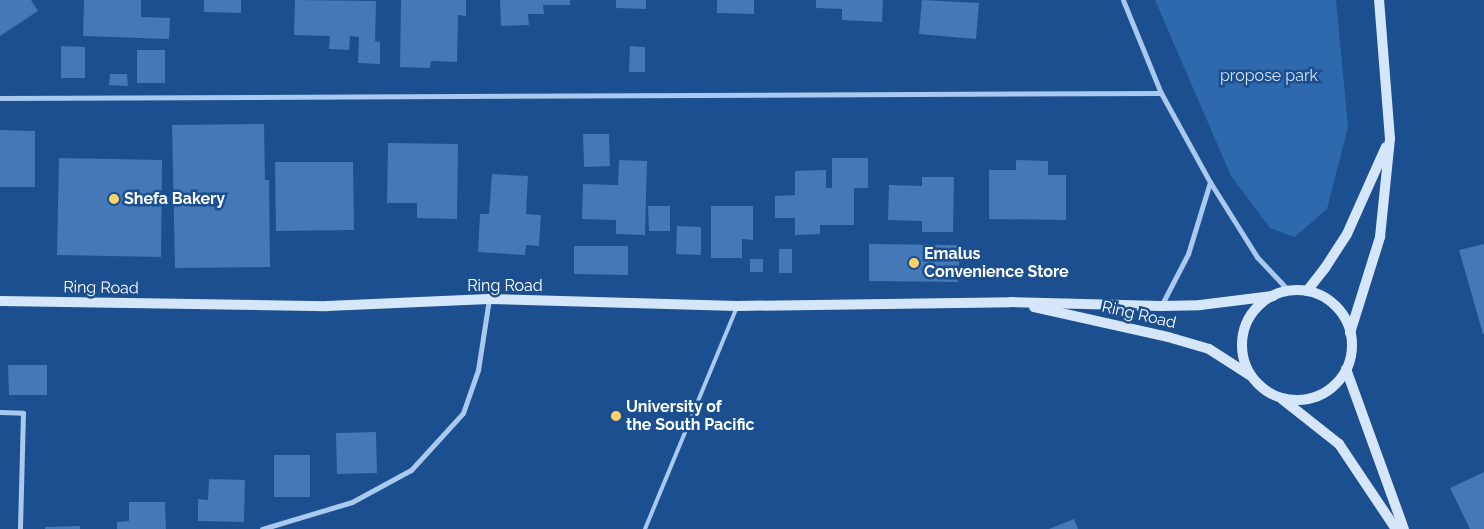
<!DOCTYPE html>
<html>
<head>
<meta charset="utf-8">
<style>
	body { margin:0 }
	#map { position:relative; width:1484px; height:529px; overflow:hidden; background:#1b4f8f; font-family:Raleway,sans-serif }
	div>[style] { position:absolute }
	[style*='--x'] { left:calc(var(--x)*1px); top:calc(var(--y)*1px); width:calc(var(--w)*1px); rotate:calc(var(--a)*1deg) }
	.green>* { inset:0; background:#2e69ad }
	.building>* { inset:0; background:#4478b7 }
	.lane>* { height:4px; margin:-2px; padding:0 2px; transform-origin:2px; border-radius:2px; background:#a9c9ee }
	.street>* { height:5px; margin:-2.5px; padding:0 2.5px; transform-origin:2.5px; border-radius:2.5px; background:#a9c9ee }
	.secondary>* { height:10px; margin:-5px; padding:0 5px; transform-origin:5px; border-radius:5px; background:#d6e6fa }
	.secondary>.ring { margin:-5px; padding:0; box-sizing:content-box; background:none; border:10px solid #d6e6fa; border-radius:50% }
	.dots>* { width:14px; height:14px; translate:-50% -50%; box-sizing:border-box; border:2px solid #1b4f8f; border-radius:50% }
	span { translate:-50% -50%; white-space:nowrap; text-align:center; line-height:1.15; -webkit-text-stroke:5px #1b4f8f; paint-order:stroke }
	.park-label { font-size:16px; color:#cfe3fa }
	.poi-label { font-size:16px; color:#fff; font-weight:700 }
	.left { translate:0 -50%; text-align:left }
	.street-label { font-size:16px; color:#fff }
</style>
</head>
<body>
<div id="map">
	<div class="green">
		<div style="clip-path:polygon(1155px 0,1336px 0,1348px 127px,1327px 209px,1295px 237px,1270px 228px,1231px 176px)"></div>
	</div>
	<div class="building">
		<div style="clip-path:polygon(0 0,31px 0,38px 11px,0 36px)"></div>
		<div style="clip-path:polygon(84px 0,141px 0,141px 17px,170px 18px,169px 39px,83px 36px)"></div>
		<div style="clip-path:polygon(204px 0,241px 0,241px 13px,204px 12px)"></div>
		<div style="clip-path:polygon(295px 0,376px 1px,375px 41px,380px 42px,380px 64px,358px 63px,359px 37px,350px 36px,349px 50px,329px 49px,330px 36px,294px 35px)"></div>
		<div style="clip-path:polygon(401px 0,466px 0,466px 16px,458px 15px,457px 62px,431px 61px,430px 68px,400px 67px)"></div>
		<div style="clip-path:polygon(500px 0,570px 0,570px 5px,543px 5px,544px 14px,528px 14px,529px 25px,501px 26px)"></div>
		<div style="clip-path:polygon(616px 0,646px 0,646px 9px,616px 8px)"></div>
		<div style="clip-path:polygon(717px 0,754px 0,754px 14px,717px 13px)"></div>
		<div style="clip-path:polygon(816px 0,883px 0,882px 22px,842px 20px,842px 9px,816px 8px)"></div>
		<div style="clip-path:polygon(922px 0,979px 3px,976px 39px,919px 34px)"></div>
		<div style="clip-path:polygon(61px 46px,85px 47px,85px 78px,61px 78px)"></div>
		<div style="clip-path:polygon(630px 46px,645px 47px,645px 72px,629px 72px)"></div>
		<div style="clip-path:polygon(137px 50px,165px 50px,165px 83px,137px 83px)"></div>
		<div style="clip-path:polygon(110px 74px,127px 74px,128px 86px,109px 85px)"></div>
		<div style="clip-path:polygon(264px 124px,265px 180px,269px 180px,270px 267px,175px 268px,172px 125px)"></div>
		<div style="clip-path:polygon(0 130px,35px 131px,35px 187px,0 187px)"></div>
		<div style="clip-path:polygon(583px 134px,609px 134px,610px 166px,584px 167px)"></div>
		<div style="clip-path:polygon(388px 143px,458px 144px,457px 219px,417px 218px,417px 203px,387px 203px)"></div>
		<div style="clip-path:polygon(59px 158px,162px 160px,161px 257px,57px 255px)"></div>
		<div style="clip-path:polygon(832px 158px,868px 158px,868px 188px,854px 188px,854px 225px,820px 225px,820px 234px,795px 235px,795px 218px,775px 218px,775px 196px,795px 195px,795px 171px,826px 170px,826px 188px,832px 188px)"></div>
		<div style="clip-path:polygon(619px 160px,647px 161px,645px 235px,616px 234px,616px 220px,582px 219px,583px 184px,618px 185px)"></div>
		<div style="clip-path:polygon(1016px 160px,1048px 161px,1048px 175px,1066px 175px,1066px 220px,989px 219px,989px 170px,1016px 170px)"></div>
		<div style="clip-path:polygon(275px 162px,353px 162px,354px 230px,276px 231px)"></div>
		<div style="clip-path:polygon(492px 174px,528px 176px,526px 214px,541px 215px,539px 246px,526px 245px,525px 255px,478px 252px,480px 214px,489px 214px)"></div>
		<div style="clip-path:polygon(922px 177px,954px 177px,953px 232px,922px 232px,922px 221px,888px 220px,889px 185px,922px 186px)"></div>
		<div style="clip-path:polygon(648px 206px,670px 206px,670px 231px,649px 231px)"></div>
		<div style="clip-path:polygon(711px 206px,753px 206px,753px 240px,742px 239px,742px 258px,711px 258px)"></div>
		<div style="clip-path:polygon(677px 226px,701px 227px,701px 255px,676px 254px)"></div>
		<div style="clip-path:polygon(869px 244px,959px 245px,959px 282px,869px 281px)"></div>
		<div style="clip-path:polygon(1484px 244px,1484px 334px,1483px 334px,1459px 250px)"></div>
		<div style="clip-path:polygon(574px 246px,628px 246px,628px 275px,574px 274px)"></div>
		<div style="clip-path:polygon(779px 249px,792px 249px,792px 273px,779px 273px)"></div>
		<div style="clip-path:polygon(750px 259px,763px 259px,763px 272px,750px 272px)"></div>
		<div style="clip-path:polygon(8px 365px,47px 365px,47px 395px,9px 395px)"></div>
		<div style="clip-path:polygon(376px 432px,377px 473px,337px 474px,336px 433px)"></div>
		<div style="clip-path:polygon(274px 455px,310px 455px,310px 497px,274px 497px)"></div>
		<div style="clip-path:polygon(1484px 472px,1484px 529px,1470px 529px,1450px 488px)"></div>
		<div style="clip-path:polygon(209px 479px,245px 480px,244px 522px,198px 521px,198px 499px,208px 500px)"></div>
		<div style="clip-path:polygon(129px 502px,165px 502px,166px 529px,117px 529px,117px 522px,129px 521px)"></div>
		<div style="clip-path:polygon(1074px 519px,1078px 529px,1049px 529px)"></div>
		<div style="clip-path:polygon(80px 526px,80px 529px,45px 529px,45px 527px)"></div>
	</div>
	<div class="lane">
		<div style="--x:645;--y:529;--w:240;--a:-67.5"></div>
	</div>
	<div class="street">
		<div style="--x:1123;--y:0;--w:100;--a:67.8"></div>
		<div style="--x:1161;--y:93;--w:102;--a:61.2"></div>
		<div style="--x:1210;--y:182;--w:89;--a:57.9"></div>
		<div style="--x:1257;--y:257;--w:47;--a:46.7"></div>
		<div style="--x:0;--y:98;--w:1161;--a:-0.25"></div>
		<div style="--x:1161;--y:306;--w:59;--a:-62.6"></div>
		<div style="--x:1188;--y:254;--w:75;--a:-73"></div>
		<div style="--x:0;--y:412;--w:23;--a:2"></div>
		<div style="--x:23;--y:413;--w:116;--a:91.5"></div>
		<div style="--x:262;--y:529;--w:94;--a:-16.7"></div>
		<div style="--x:352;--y:502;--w:67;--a:-28.5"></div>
		<div style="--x:411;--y:470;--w:77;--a:-47.6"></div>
		<div style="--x:463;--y:413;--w:46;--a:-70.8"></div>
		<div style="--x:478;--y:370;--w:72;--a:-81.2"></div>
	</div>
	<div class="secondary">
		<div class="ring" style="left:1242px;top:290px;width:100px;height:100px"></div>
		<div style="--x:1307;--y:291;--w:29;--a:-52"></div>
		<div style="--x:1325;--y:268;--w:40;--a:-57.1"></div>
		<div style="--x:1347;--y:234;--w:95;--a:-65.9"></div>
		<div style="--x:0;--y:301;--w:327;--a:0.9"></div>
		<div style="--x:327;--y:306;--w:162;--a:-2.5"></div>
		<div style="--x:489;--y:299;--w:248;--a:1.6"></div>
		<div style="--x:737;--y:306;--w:274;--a:-0.8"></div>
		<div style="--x:1011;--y:302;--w:150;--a:1.5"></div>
		<div style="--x:1161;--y:306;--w:39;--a:-1"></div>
		<div style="--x:1200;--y:305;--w:74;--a:-7"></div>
		<div style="--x:1034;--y:307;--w:137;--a:12.6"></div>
		<div style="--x:1168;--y:337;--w:43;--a:16.3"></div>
		<div style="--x:1209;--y:349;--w:50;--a:32.7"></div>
		<div style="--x:1350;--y:333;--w:101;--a:-72.6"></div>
		<div style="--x:1380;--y:237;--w:99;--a:-84.2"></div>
		<div style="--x:1390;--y:139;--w:139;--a:-94.5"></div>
		<div style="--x:1346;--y:369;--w:170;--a:70.1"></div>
		<div style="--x:1282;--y:399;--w:73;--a:38.3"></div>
		<div style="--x:1339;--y:444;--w:102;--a:56.2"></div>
	</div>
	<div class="dots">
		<div style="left:114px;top:199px;background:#ffd166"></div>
		<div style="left:914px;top:263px;background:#ffd166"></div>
		<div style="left:616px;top:416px;background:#ffd166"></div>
	</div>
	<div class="park-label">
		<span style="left:1269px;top:76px">propose park</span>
	</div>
	<div class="poi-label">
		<span class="left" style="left:124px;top:199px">Shefa Bakery</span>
		<span class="left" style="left:924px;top:263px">Emalus<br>Convenience Store</span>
		<span class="left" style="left:626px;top:416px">University of<br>the South Pacific</span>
	</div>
	<div class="street-label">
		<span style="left:505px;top:286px">Ring Road</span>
		<span style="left:101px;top:288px;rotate:1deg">Ring Road</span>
		<span style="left:1139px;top:315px;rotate:13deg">Ring Road</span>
	</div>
</div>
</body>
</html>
